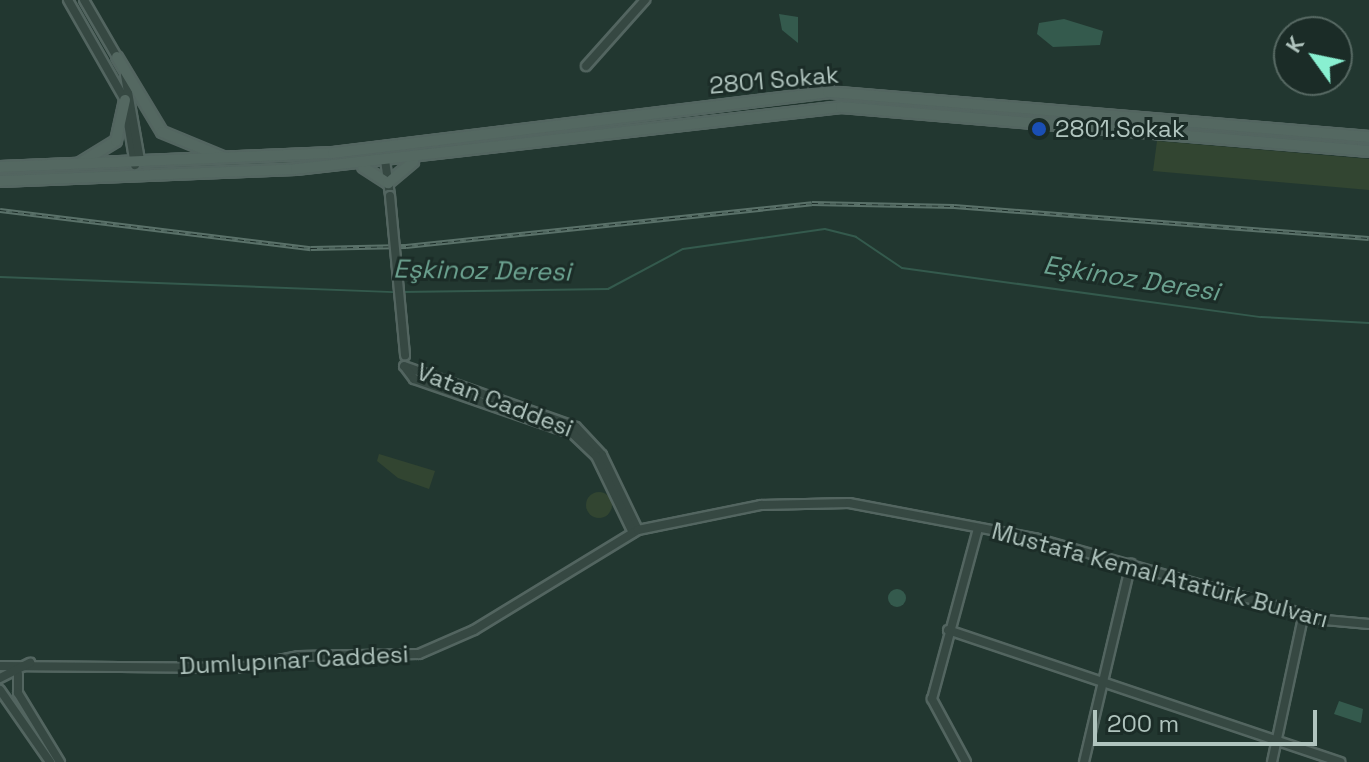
<!DOCTYPE html>
<html>
<head>
<meta charset="utf-8">
<style>
	body { margin:0 }
	#map { position:relative; width:1369px; height:762px; overflow:hidden; background:#223730; font-family:"Space Grotesk",sans-serif }
	div>[style] { position:absolute }
	[style*='--x'] { left:calc(var(--x)*1px); top:calc(var(--y)*1px); width:calc(var(--w)*1px); rotate:calc(var(--a)*1deg) }
	.green>* { inset:0; background:#324531 }
	.round { border-radius:50% }
	.water>* { inset:0; background:#345a4d }
	.stream>* { height:2px; margin:-1px; padding:0 1px; transform-origin:1px; border-radius:1px; background:#345a4d }
	.roads { filter:drop-shadow(2px 0 #536560) drop-shadow(-2px 0 #536560) drop-shadow(0 2px #536560) drop-shadow(0 -2px #536560) }
	.minor>* { height:8px; margin:-4px; padding:0 4px; transform-origin:4px; border-radius:4px; background:#364842 }
	.major>* { height:10px; margin:-5px; padding:0 5px; transform-origin:5px; border-radius:5px; background:#546861 }
	.rail>* { height:5px; margin-top:-2.5px; transform-origin:0; background:repeating-linear-gradient(90deg,#1b2c27 0 6px,#5a7169 0 12px); box-sizing:border-box; border-block:2px solid #5a7169 }
	.bridges { filter:drop-shadow(2px 0 #536560) drop-shadow(-2px 0 #536560) drop-shadow(0 2px #536560) drop-shadow(0 -2px #536560) }
	.minor-bridge>* { height:8px; margin:-4px; padding:0 4px; transform-origin:4px; border-radius:4px; background:#364842 }
	.dots>* { width:22px; height:22px; translate:-50% -50%; box-sizing:border-box; border:4px solid #1b2c27; border-radius:50% }
	span { translate:-50% -50%; white-space:nowrap; text-align:center; line-height:1.15; -webkit-text-stroke:6px #1b2c27; paint-order:stroke }
	.street-label { font-size:24px; color:#b0c4be }
	.poi-label { font-size:24px; color:#b0c4be }
	.left { translate:0 -50%; text-align:left }
	.water-label { font-size:26px; color:#6ba18f; font-style:italic }
	.north { position:absolute; left:1273px; top:16px; width:80px; height:80px; box-sizing:border-box; background:#1b2c27; border:2px solid #576963; border-radius:50%; rotate:303deg; font-size:22px; font-weight:700; line-height:32px; text-align:center; color:#b0c4be }
	.north::after { content:''; display:block; margin:auto; width:28px; height:36px; background:#89f0d1; clip-path:polygon(50% 0,100% 100%,50% 72%,0 100%) }
	.scale { position:absolute; left:1093px; top:710px; width:224px; height:36px; box-sizing:border-box; border:4px solid #b0c4be; border-top:0; padding-left:10px; font-size:24px; line-height:28px; white-space:nowrap; color:#b0c4be; -webkit-text-stroke:6px #1b2c27; paint-order:stroke }
</style>
</head>
<body>
<div id="map">
	<div class="green">
		<div style="clip-path:polygon(1157px 141px,1369px 159px,1369px 190px,1153px 171px)"></div>
		<div style="clip-path:polygon(379px 454px,435px 471px,429px 489px,398px 478px,377px 461px)"></div>
		<div class="round" style="left:586px;top:492px;width:26px;height:26px"></div>
	</div>
	<div class="water">
		<div style="clip-path:polygon(779px 14px,798px 17px,798px 43px,782px 30px)"></div>
		<div style="clip-path:polygon(1064px 19px,1103px 31px,1100px 45px,1053px 47px,1037px 34px,1039px 23px)"></div>
		<div class="round" style="left:888px;top:589px;width:18px;height:18px"></div>
		<div style="clip-path:polygon(1339px 701px,1363px 709px,1361px 723px,1334px 714px)"></div>
	</div>
	<div class="stream">
		<div style="--x:0;--y:277;--w:394;--a:2.2"></div>
		<div style="--x:401;--y:292;--w:207;--a:-0.8"></div>
		<div style="--x:608;--y:289;--w:85;--a:-28.1"></div>
		<div style="--x:683;--y:249;--w:143;--a:-8"></div>
		<div style="--x:825;--y:229;--w:32;--a:14"></div>
		<div style="--x:856;--y:237;--w:55;--a:34"></div>
		<div style="--x:902;--y:268;--w:362;--a:7.8"></div>
		<div style="--x:1261;--y:317;--w:108;--a:3.2"></div>
	</div>
	<div class="roads">
		<div class="minor">
			<div style="--x:68;--y:0;--w:113;--a:60.3"></div>
			<div style="--x:124;--y:98;--w:68;--a:80.7"></div>
			<div style="--x:84;--y:0;--w:72;--a:59.9"></div>
			<div style="--x:586;--y:66;--w:89;--a:-48.2"></div>
			<div style="--x:125;--y:75;--w:86;--a:80"></div>
			<div style="--x:385;--y:160;--w:36;--a:82"></div>
			<div style="--x:404;--y:366;--w:182;--a:19.5"></div>
			<div style="--x:576;--y:427;--w:38;--a:47"></div>
			<div style="--x:602;--y:455;--w:83;--a:64.4"></div>
			<div style="--x:405;--y:367;--w:15;--a:53"></div>
			<div style="--x:414;--y:379;--w:168;--a:19.1"></div>
			<div style="--x:573;--y:434;--w:32;--a:44"></div>
			<div style="--x:596;--y:456;--w:85;--a:64.3"></div>
			<div style="--x:948;--y:630;--w:414;--a:18.6"></div>
			<div style="--x:0;--y:666;--w:240;--a:0.5"></div>
			<div style="--x:240;--y:668;--w:60;--a:-11.5"></div>
			<div style="--x:299;--y:656;--w:120;--a:-1"></div>
			<div style="--x:419;--y:654;--w:60;--a:-23.6"></div>
			<div style="--x:474;--y:630;--w:192;--a:-31.4"></div>
			<div style="--x:638;--y:530;--w:126;--a:-11.5"></div>
			<div style="--x:761;--y:505;--w:88;--a:-1.3"></div>
			<div style="--x:849;--y:503;--w:189;--a:10.7"></div>
			<div style="--x:1035;--y:538;--w:301;--a:15.8"></div>
			<div style="--x:1325;--y:620;--w:44;--a:5.2"></div>
			<div style="--x:18;--y:674;--w:19;--a:90"></div>
			<div style="--x:18;--y:693;--w:81;--a:58.7"></div>
			<div style="--x:0;--y:678;--w:34;--a:-27"></div>
			<div style="--x:0;--y:690;--w:88;--a:55.2"></div>
			<div style="--x:966;--y:762;--w:72;--a:-118.4"></div>
			<div style="--x:932;--y:699;--w:177;--a:-74.9"></div>
			<div style="--x:1084;--y:762;--w:204;--a:-76.7"></div>
			<div style="--x:1272;--y:762;--w:152;--a:-77.9"></div>
		</div>
		<div class="major">
			<div style="--x:117;--y:57;--w:87;--a:59"></div>
			<div style="--x:162;--y:132;--w:66;--a:22.3"></div>
			<div style="--x:80;--y:163;--w:42;--a:-31.4"></div>
			<div style="--x:116;--y:141;--w:42;--a:-77.6"></div>
			<div style="--x:0;--y:167;--w:333;--a:-2.4"></div>
			<div style="--x:333;--y:153;--w:499;--a:-7"></div>
			<div style="--x:828;--y:92;--w:543;--a:4.75"></div>
			<div style="--x:363;--y:167;--w:30;--a:33"></div>
			<div style="--x:388;--y:183;--w:33;--a:-40"></div>
			<div style="--x:0;--y:181;--w:296;--a:-2.3"></div>
			<div style="--x:296;--y:169;--w:549;--a:-6.49"></div>
			<div style="--x:841;--y:107;--w:530;--a:4.76"></div>
		</div>
	</div>
	<div class="rail">
		<div style="--x:0;--y:210;--w:313;--a:7"></div>
		<div style="--x:311;--y:248;--w:95;--a:-1.2"></div>
		<div style="--x:406;--y:246;--w:408;--a:-6"></div>
		<div style="--x:812;--y:203;--w:142;--a:1.2"></div>
		<div style="--x:954;--y:206;--w:416;--a:4.4"></div>
	</div>
	<div class="bridges">
		<div class="minor-bridge">
			<div style="--x:390;--y:196;--w:160;--a:84.6"></div>
		</div>
	</div>
	<div class="dots">
		<div style="left:1039px;top:129px;background:#1a4fb4"></div>
	</div>
	<div class="street-label">
		<span style="left:774px;top:80px;rotate:-5deg">2801 Sokak</span>
		<span style="left:495px;top:400px;rotate:21deg">Vatan Caddesi</span>
		<span style="left:1160px;top:575px;rotate:15deg">Mustafa Kemal Atatürk Bulvarı</span>
		<span style="left:294px;top:660px;rotate:-3deg">Dumlupınar Caddesi</span>
	</div>
	<div class="poi-label">
		<span class="left" style="left:1055px;top:129px">2801.Sokak</span>
	</div>
	<div class="water-label">
		<span style="left:482px;top:271px;rotate:1deg">Eşkinoz Deresi</span>
		<span style="left:1131px;top:279px;rotate:9deg">Eşkinoz Deresi</span>
	</div>
	<div class="north">K</div>
	<div class="scale">200 m</div>
</div>
</body>
</html>
